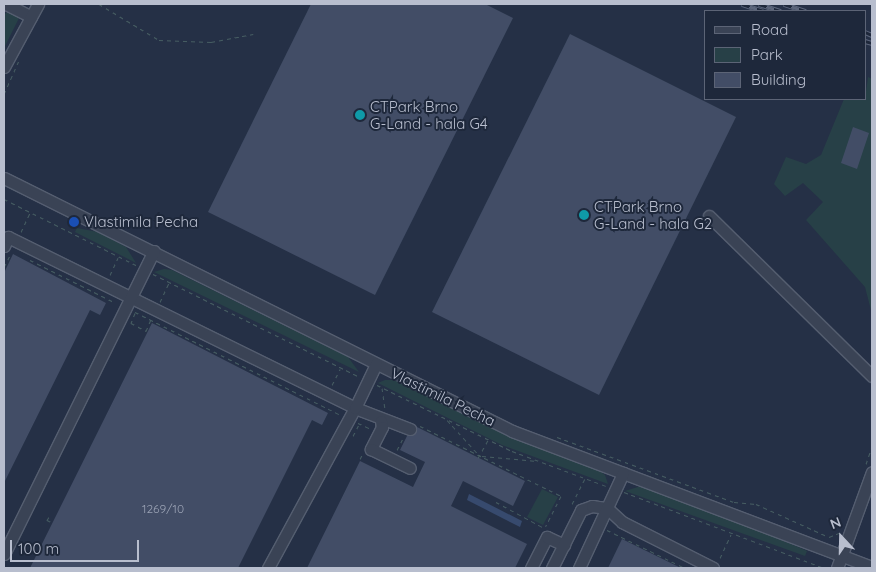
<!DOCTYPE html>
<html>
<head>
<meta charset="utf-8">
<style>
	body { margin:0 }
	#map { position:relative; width:876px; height:572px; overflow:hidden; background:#253046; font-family:Quicksand,sans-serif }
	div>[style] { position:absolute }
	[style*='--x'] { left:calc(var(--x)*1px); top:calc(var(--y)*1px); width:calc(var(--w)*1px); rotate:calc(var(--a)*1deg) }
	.green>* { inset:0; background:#274047 }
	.water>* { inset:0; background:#374a6e }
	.building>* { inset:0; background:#424d66 }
	.path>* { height:1px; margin-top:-0.5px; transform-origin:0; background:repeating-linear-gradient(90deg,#465d62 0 4px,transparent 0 8px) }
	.roads { filter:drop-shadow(1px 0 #555e70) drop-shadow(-1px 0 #555e70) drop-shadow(0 1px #555e70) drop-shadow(0 -1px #555e70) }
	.minor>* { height:11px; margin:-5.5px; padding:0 5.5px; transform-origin:5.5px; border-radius:5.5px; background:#3a4355 }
	.rail>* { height:4.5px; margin-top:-2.25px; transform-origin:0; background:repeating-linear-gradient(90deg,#1e283b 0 8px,#5c667c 0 16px); box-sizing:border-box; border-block:1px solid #5c667c }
	.dots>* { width:14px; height:14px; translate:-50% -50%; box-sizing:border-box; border:2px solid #1e283b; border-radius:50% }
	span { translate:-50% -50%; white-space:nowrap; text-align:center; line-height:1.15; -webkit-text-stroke:4px #1e283b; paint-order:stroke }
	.number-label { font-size:12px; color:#9aa2b4 }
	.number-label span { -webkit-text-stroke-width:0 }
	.poi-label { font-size:15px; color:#b8bece }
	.left { translate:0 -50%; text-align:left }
	.street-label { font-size:15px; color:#b8bece }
	.frame { position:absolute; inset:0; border:5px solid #b8bece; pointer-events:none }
	.legend { position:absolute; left:704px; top:10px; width:162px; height:90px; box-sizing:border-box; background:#1e283b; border:1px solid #5c6476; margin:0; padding:6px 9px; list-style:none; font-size:15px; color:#b8bece }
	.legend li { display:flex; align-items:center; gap:10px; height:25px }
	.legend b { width:25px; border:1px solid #5c6476 }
	.north { position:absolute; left:816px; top:512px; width:50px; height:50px; -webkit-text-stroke:4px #1e283b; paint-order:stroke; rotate:339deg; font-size:14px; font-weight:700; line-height:20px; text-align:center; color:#b8bece }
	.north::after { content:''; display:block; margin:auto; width:18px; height:22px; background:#b8bece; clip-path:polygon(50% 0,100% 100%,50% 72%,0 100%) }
	.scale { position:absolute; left:10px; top:540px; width:129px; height:22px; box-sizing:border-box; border:2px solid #b8bece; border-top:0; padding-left:6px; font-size:15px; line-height:18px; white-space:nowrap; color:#b8bece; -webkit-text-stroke:4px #1e283b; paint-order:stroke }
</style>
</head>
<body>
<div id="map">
	<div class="green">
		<div style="clip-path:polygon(8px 11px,20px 16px,4px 48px,4px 15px)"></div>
		<div style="clip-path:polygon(868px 77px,872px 79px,872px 314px,865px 287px,806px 220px,823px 202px,803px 183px,785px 196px,774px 184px,786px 157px,806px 164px,821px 155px,844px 99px,865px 99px)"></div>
		<div style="clip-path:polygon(77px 228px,98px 232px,126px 247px,136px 263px,75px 232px)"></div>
		<div style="clip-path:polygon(164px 269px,172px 270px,348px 357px,359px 372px,154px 272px)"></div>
		<div style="clip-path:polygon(385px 380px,394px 380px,506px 435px,598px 470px,605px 475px,608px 484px,502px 445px,378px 383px)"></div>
		<div style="clip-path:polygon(641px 486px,759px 530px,807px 551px,805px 556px,625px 491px)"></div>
		<div style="clip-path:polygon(542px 489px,558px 497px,543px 525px,527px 517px)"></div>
	</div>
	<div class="water">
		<div style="clip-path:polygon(469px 494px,522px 521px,520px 527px,467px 500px)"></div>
	</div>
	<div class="building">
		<div style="clip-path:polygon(311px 4px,485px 4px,513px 18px,375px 295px,208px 212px)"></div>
		<div style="clip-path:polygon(570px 34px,736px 117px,599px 395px,432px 312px)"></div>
		<div style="clip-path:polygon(853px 127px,869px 133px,857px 169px,841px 163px)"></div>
		<div style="clip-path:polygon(13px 254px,106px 303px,100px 315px,90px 310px,4px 483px,4px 273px)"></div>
		<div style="clip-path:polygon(152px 323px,328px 413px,322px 425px,312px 420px,238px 568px,30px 568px)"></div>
		<div style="clip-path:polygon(417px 427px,525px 481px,513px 506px,463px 481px,451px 506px,527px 544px,515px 568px,307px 568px,360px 461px,413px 487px,425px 462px,400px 450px,407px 436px,414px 435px)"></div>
		<div style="clip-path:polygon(622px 539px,681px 568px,608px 568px)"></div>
	</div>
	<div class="path">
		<div style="--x:99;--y:4;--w:70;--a:31"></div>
		<div style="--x:159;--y:40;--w:52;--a:2.2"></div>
		<div style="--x:211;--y:42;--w:43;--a:-10.8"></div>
		<div style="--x:4;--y:94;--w:36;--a:-66"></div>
		<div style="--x:4;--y:199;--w:148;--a:26.6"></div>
		<div style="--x:21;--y:232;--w:21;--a:-65"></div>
		<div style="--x:30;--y:260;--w:96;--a:26.6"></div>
		<div style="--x:4;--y:267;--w:13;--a:-63"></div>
		<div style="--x:153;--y:274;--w:231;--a:26.5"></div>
		<div style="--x:110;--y:275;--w:19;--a:-65"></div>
		<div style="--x:160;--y:302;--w:21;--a:-65"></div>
		<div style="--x:135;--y:312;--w:228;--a:26.6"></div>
		<div style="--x:135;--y:313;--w:11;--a:112"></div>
		<div style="--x:131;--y:323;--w:17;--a:28"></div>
		<div style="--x:146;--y:331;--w:13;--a:-67"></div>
		<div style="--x:332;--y:385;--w:18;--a:-63"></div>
		<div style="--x:377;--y:385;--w:150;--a:26.1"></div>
		<div style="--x:512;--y:451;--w:100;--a:20.4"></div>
		<div style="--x:382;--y:388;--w:21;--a:82"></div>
		<div style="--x:447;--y:420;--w:46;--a:47.6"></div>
		<div style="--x:358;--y:423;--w:14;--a:25"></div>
		<div style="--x:420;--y:426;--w:157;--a:26.4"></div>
		<div style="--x:561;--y:496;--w:34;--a:117"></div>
		<div style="--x:353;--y:436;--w:13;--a:-63"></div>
		<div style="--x:557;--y:437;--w:189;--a:20.2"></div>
		<div style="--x:734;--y:502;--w:22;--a:5"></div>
		<div style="--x:756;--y:504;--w:80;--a:24.3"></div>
		<div style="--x:829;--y:537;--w:11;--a:-22"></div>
		<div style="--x:397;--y:450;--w:13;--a:-63"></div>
		<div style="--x:482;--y:456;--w:55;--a:5.2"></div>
		<div style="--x:478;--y:458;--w:21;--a:-61"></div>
		<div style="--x:360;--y:459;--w:4;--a:-63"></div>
		<div style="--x:866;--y:464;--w:18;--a:-71"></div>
		<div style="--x:624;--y:492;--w:214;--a:20.8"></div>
		<div style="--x:496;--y:502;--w:55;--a:28.4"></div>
		<div style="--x:572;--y:504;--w:28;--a:-63"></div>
		<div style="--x:49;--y:517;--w:4;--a:124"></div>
		<div style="--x:47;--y:520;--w:7;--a:27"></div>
		<div style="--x:607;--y:530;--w:87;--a:26"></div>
		<div style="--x:720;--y:558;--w:26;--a:-65"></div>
	</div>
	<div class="roads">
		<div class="minor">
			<div style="--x:6;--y:4;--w:28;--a:27"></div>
			<div style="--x:4;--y:67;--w:72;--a:-61.6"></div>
			<div style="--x:4;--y:178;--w:568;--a:26.47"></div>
			<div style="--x:512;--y:431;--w:385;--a:20.7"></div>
			<div style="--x:709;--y:216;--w:228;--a:44.5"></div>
			<div style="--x:4;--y:246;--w:10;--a:-66"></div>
			<div style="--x:8;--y:237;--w:387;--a:26.2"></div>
			<div style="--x:355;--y:408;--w:59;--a:20.9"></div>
			<div style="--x:381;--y:421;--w:6;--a:81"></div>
			<div style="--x:382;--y:427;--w:25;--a:117"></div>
			<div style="--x:371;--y:449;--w:43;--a:26"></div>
			<div style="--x:4;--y:554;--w:338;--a:-63.7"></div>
			<div style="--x:268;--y:568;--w:182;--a:-61.5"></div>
			<div style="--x:355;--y:408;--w:49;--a:-64.5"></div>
			<div style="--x:531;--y:568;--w:35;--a:-63"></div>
			<div style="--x:547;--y:537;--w:19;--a:25"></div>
			<div style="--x:552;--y:568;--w:65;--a:-63.4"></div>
			<div style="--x:581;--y:510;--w:12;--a:-20"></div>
			<div style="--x:592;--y:506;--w:15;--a:8"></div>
			<div style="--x:607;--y:508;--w:21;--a:43"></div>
			<div style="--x:622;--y:522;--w:102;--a:26.8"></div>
			<div style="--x:579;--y:568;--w:105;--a:-65.1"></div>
			<div style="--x:837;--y:568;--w:102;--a:-70"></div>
		</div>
	</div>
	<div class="rail">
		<div style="--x:742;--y:4;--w:22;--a:18"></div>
		<div style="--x:759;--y:4;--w:23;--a:18"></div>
		<div style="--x:784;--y:4;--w:23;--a:18"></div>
		<div style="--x:865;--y:32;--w:8;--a:23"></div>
		<div style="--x:865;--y:41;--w:7;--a:16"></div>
	</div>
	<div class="dots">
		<div style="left:360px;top:115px;background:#0f9aa8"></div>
		<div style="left:584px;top:215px;background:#0f9aa8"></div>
		<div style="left:74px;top:222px;background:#1a4fb4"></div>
	</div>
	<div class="number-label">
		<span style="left:163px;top:509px">1269/10</span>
	</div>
	<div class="poi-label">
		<span class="left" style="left:370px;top:115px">CTPark Brno<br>G-Land - hala G4</span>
		<span class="left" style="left:594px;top:215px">CTPark Brno<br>G-Land - hala G2</span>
		<span class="left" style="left:84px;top:222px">Vlastimila Pecha</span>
	</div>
	<div class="street-label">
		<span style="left:443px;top:397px;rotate:26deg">Vlastimila Pecha</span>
	</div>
	<div class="frame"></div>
	<ul class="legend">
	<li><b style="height:6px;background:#3a4355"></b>Road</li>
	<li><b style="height:14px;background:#274047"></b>Park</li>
	<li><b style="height:14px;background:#424d66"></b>Building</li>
	</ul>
	<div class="north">N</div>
	<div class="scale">100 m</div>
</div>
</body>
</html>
